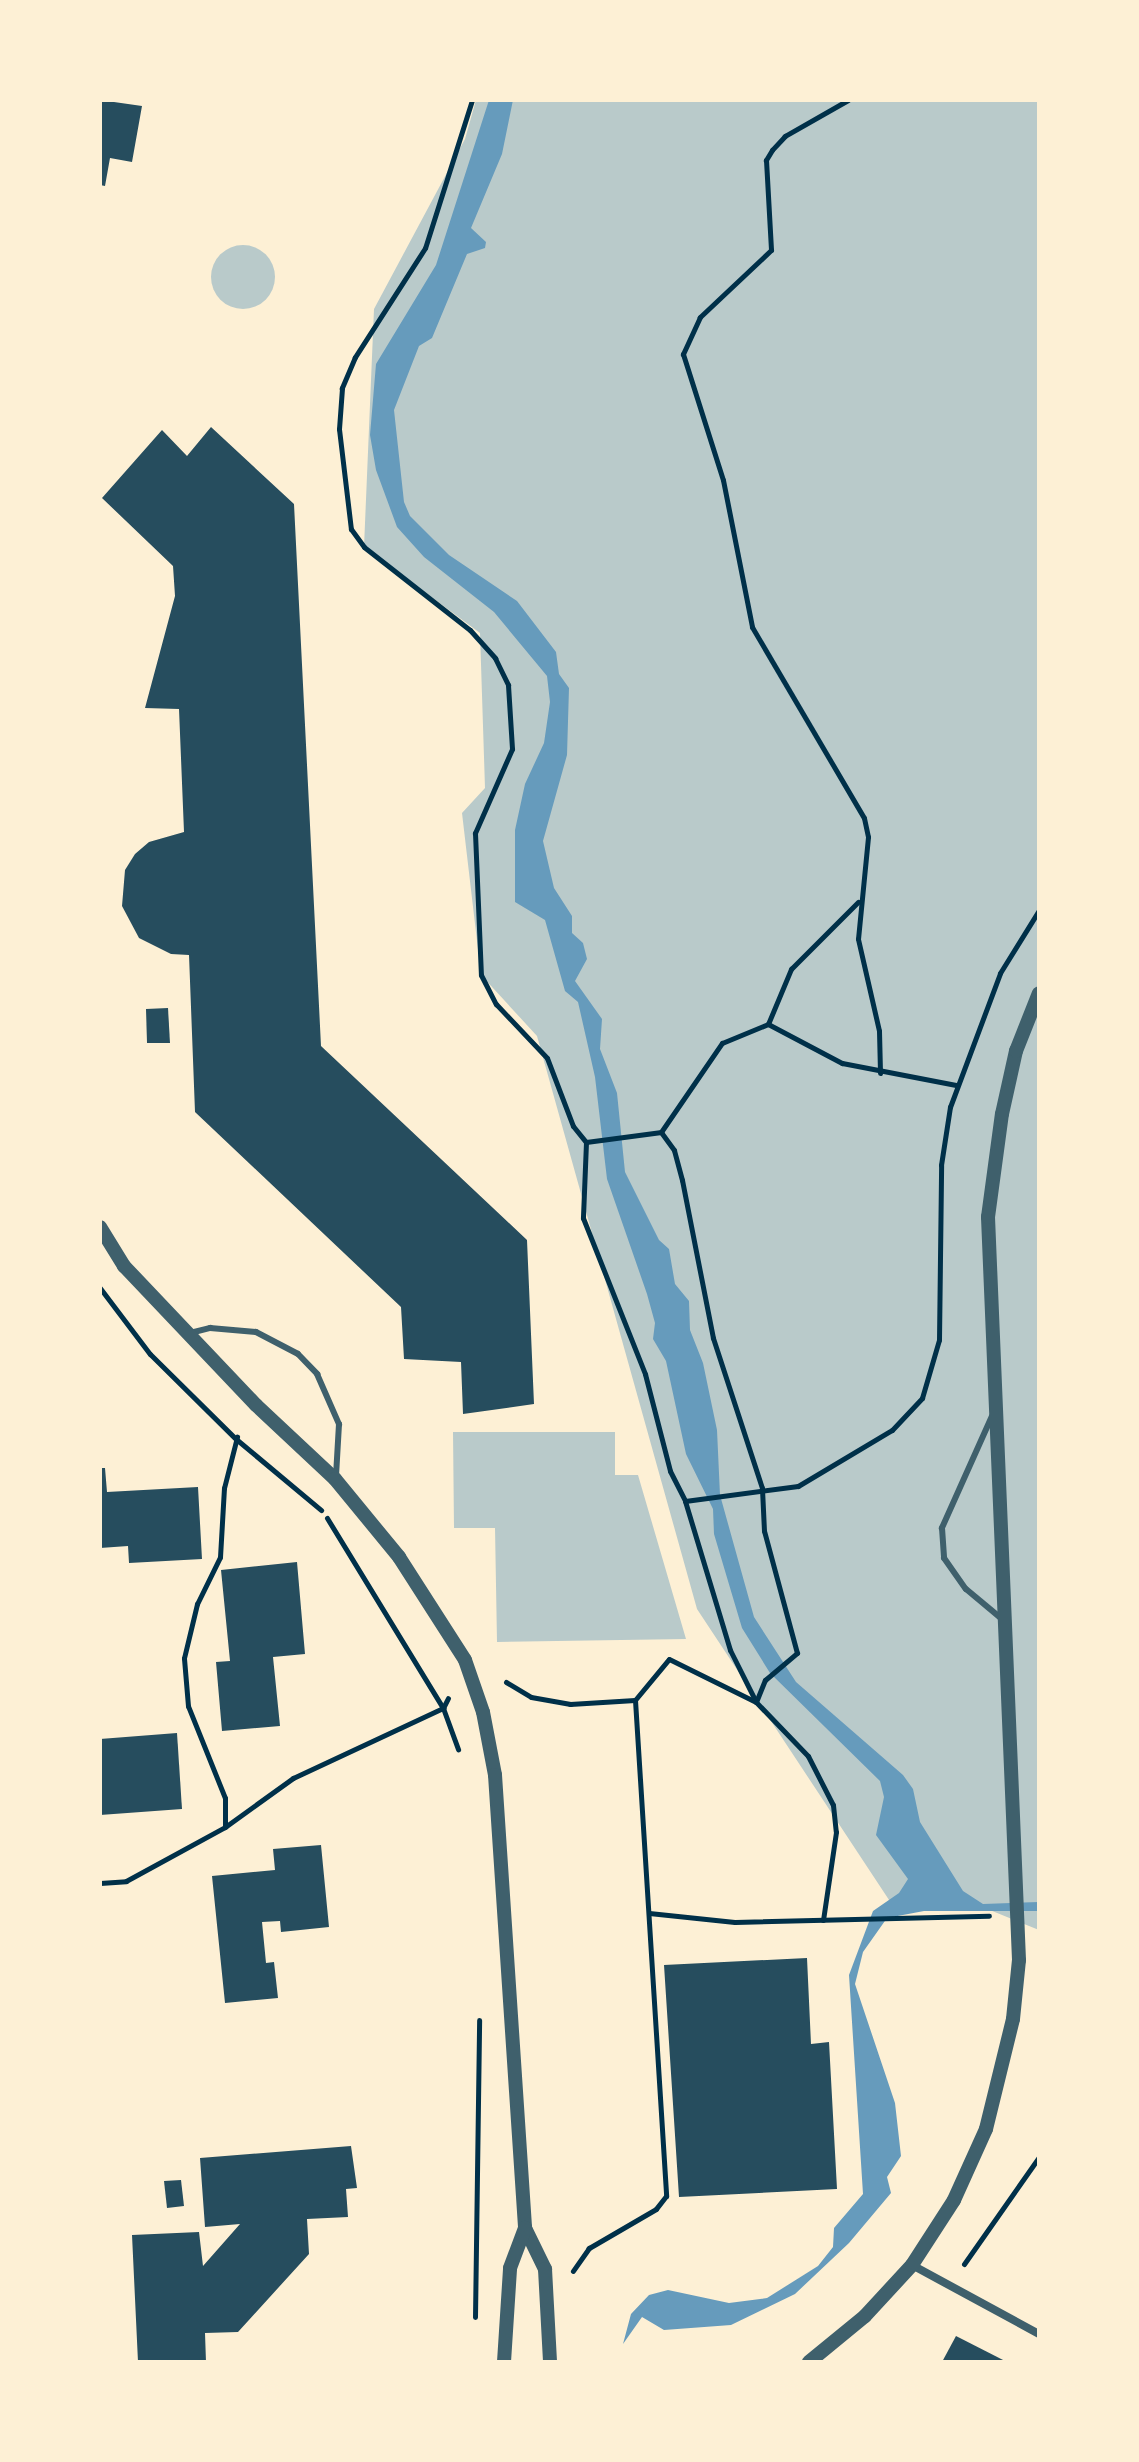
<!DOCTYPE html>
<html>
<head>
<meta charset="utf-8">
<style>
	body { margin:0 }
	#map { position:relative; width:1139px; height:2462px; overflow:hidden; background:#fdf0d5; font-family:"PT Sans Narrow",sans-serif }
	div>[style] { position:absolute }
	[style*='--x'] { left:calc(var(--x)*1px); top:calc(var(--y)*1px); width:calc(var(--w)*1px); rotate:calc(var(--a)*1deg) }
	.green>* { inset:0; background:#b9caca }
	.round { border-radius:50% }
	.water>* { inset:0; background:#669bbc }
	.building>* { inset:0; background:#264d5e }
	.path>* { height:5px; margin:-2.5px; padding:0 2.5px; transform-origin:2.5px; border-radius:2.5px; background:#003049 }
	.service>* { height:6px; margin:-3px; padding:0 3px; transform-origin:3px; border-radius:3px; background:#3f606c }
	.minor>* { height:8px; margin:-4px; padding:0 4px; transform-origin:4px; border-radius:4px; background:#3f606c }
	.tertiary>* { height:14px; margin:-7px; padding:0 7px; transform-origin:7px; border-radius:7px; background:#3f606c }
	span { translate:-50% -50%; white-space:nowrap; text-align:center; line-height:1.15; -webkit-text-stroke:6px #fdf0d5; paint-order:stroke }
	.frame { position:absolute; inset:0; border:102px solid #fdf0d5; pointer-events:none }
</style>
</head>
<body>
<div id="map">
	<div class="green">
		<div style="clip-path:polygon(476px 100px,1039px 100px,1039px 1930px,980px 1906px,895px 1909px,697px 1609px,537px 1036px,481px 975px,462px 813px,485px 788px,480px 633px,364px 547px,374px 309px,465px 139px)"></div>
		<div class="round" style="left:211px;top:245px;width:64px;height:64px"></div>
		<div style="clip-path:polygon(453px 1432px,615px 1432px,615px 1475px,638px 1475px,686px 1639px,497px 1642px,495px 1528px,454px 1528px)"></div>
	</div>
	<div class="water">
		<div style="clip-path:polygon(489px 100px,513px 100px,502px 154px,471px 228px,486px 242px,485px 248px,467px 254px,432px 338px,419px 346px,394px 410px,404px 502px,410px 516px,449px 555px,517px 601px,556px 652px,559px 674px,569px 688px,567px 755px,543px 841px,554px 888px,572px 916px,572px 933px,583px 943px,587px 959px,575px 981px,602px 1019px,600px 1049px,617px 1093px,625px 1172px,659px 1240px,669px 1249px,675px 1284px,689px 1301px,690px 1330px,703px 1363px,717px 1430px,720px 1495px,754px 1617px,796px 1682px,903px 1775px,913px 1789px,920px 1822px,963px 1891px,983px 1904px,1039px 1902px,1039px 1911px,924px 1911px,887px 1918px,863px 1952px,855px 1984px,895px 2103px,901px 2156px,887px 2177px,891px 2193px,849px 2243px,795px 2294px,731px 2325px,664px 2330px,642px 2317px,623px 2344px,631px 2314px,649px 2295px,668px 2290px,729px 2303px,767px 2298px,818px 2266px,833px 2247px,834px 2228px,863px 2194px,849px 1975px,873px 1911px,899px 1893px,908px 1879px,876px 1835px,884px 1797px,880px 1781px,770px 1673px,742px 1628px,714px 1534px,713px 1509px,686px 1454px,666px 1361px,653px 1339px,655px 1323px,647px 1294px,607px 1179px,595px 1077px,578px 1002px,565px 991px,545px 920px,515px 902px,515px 830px,525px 784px,544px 743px,550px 702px,547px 676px,494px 612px,424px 557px,397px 527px,376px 470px,370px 435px,376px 364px,436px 265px)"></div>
	</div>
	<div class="building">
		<div style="clip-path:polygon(100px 100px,142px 106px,132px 162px,110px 158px,105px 186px,100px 185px)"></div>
		<div style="clip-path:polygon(211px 427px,294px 504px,321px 1046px,527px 1240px,534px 1404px,463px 1414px,461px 1362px,404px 1359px,401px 1307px,195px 1112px,189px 955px,171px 954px,139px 938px,122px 906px,125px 870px,135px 854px,149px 842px,184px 832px,179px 709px,145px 708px,175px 596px,173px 566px,102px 498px,162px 430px,187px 456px)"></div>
		<div style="clip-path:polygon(168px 1008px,170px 1043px,147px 1043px,146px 1009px)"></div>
		<div style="clip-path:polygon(100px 1468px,105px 1468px,107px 1492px,198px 1487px,202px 1559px,129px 1563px,128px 1546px,100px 1548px)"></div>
		<div style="clip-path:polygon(297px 1562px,305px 1654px,273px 1657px,280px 1726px,222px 1731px,216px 1662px,230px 1661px,221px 1570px)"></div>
		<div style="clip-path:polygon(177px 1733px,182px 1809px,100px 1815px,100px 1739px)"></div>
		<div style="clip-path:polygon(321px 1845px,329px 1927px,281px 1932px,280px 1921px,262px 1922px,266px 1963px,274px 1962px,278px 1998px,225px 2003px,212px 1876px,275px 1870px,273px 1849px)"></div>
		<div style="clip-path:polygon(807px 1958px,811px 2044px,829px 2042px,837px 2189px,679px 2197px,664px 1965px)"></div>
		<div style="clip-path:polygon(351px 2146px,357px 2188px,346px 2189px,348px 2217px,307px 2219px,309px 2254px,238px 2332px,205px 2333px,206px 2362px,138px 2362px,132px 2235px,199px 2232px,203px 2266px,240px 2224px,205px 2227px,200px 2158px)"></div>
		<div style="clip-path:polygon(181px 2180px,184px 2206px,167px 2208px,164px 2181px)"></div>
		<div style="clip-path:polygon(956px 2336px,1007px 2362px,942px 2362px)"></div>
	</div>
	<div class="path">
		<div style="--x:472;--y:100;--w:155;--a:107.6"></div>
		<div style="--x:425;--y:248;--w:130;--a:122.7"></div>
		<div style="--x:355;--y:357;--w:34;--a:113"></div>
		<div style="--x:342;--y:388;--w:41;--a:94.2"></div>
		<div style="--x:339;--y:429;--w:101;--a:83.2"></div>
		<div style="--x:351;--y:529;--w:22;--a:54"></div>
		<div style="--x:364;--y:547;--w:135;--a:38.1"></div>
		<div style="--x:470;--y:630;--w:38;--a:48"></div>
		<div style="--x:495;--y:658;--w:30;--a:64"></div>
		<div style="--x:508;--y:685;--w:64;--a:86.4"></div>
		<div style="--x:512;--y:749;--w:92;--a:113.8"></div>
		<div style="--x:475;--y:833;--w:142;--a:87.6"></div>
		<div style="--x:481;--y:975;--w:33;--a:63"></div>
		<div style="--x:496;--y:1004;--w:74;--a:46.6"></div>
		<div style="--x:547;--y:1058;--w:73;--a:69.1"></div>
		<div style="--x:573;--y:1126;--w:21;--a:51"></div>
		<div style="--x:586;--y:1142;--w:76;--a:92.3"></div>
		<div style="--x:583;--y:1218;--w:168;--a:68.3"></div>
		<div style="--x:645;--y:1374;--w:100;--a:75.5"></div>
		<div style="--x:670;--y:1471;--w:34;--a:63"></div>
		<div style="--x:685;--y:1501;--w:156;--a:73.2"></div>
		<div style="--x:730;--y:1650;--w:58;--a:63.4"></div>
		<div style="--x:756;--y:1702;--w:75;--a:46.1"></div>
		<div style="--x:808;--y:1756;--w:55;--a:63"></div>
		<div style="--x:833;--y:1805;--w:27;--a:84"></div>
		<div style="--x:836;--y:1832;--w:89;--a:98.4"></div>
		<div style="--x:848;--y:100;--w:73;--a:150.3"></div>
		<div style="--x:785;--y:136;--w:19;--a:133"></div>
		<div style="--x:772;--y:150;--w:12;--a:121"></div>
		<div style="--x:766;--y:160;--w:90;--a:86.8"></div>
		<div style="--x:771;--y:250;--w:98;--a:136.7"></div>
		<div style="--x:700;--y:317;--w:41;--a:114.7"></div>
		<div style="--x:683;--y:354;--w:132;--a:72.4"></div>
		<div style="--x:723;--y:480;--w:150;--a:78.8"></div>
		<div style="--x:752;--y:627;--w:221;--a:59.6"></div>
		<div style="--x:864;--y:818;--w:19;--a:78"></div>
		<div style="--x:868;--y:837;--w:102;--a:95.6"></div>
		<div style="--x:858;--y:939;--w:94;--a:77.1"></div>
		<div style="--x:879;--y:1031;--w:42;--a:88.6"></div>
		<div style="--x:768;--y:1024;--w:60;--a:-67.3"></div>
		<div style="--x:791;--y:969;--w:95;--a:-45"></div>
		<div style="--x:586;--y:1142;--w:76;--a:-7.6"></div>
		<div style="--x:661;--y:1132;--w:108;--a:-55.6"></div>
		<div style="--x:722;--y:1043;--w:50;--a:-22.4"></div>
		<div style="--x:768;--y:1024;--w:84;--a:27.8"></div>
		<div style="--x:842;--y:1063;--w:116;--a:10.9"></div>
		<div style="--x:100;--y:1288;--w:83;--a:52.9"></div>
		<div style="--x:150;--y:1354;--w:121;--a:44.7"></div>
		<div style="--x:236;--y:1439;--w:111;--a:39.9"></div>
		<div style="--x:685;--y:1501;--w:114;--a:-7.6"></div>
		<div style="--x:798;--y:1486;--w:109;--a:-30.8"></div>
		<div style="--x:892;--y:1430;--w:44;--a:-46.8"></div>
		<div style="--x:922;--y:1398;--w:60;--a:-73.7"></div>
		<div style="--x:939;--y:1340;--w:175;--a:-89.3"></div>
		<div style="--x:941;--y:1165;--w:59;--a:-81.2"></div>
		<div style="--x:950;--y:1107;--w:143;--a:-69.5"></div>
		<div style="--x:1000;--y:973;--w:74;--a:-58.2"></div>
		<div style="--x:327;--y:1518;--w:223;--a:58.6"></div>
		<div style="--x:443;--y:1708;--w:44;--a:69.9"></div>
		<div style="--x:506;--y:1682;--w:29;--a:31"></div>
		<div style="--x:531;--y:1697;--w:40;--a:10"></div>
		<div style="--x:570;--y:1704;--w:65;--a:-3.5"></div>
		<div style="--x:635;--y:1700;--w:497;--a:86.4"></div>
		<div style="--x:666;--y:2196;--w:16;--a:128"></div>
		<div style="--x:656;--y:2209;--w:78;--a:149.8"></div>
		<div style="--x:589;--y:2248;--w:28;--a:125"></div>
		<div style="--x:635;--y:1700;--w:53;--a:-50.3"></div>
		<div style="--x:669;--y:1659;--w:97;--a:26.3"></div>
		<div style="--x:756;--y:1702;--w:24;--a:-68"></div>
		<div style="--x:765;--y:1680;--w:42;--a:-40.2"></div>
		<div style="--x:797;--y:1653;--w:126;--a:-105.1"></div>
		<div style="--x:764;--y:1531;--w:43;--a:-92.7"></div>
		<div style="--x:762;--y:1488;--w:158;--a:-108.1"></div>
		<div style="--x:713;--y:1338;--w:161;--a:-101.1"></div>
		<div style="--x:682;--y:1180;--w:31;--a:-105"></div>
		<div style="--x:674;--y:1150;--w:22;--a:-126"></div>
		<div style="--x:225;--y:1826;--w:28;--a:-90"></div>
		<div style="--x:225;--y:1798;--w:99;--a:-111.9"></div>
		<div style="--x:188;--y:1706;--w:48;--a:-94.8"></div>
		<div style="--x:184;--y:1658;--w:56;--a:-76.5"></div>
		<div style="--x:197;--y:1604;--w:52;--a:-63.9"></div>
		<div style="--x:220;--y:1557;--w:69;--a:-86.7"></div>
		<div style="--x:224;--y:1488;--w:53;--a:-75.7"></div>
		<div style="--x:100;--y:1883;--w:26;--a:-4"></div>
		<div style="--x:126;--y:1881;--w:113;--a:-28.6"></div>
		<div style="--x:225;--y:1827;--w:84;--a:-35.8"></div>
		<div style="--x:293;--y:1778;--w:166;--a:-25"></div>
		<div style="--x:443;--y:1708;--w:11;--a:-63"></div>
		<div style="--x:649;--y:1913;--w:86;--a:6"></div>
		<div style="--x:735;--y:1922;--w:254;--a:-1.4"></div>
		<div style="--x:964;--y:2264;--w:131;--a:-55"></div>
		<div style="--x:475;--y:2317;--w:297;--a:-89.2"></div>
	</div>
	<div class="service">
		<div style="--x:190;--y:1333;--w:21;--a:-14"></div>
		<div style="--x:210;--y:1328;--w:46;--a:5"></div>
		<div style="--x:256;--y:1332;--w:47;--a:27.6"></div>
		<div style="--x:298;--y:1354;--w:28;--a:46"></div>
		<div style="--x:317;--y:1374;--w:55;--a:66.3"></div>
		<div style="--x:339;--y:1424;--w:52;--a:93.3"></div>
		<div style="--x:992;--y:1416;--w:123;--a:114.1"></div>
		<div style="--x:942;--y:1528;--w:30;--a:86"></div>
		<div style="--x:944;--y:1558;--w:38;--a:55"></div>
		<div style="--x:966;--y:1589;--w:47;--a:39.8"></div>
	</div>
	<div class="minor">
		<div style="--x:912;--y:2265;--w:145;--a:28.5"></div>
	</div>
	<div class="tertiary">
		<div style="--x:100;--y:1227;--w:46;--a:58.4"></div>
		<div style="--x:124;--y:1266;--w:192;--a:46.5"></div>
		<div style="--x:256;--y:1405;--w:108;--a:43.1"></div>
		<div style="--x:335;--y:1479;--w:101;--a:50.6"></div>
		<div style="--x:399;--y:1557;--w:122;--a:57.3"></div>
		<div style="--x:465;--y:1660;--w:55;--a:70.9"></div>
		<div style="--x:483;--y:1712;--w:64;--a:79.2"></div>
		<div style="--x:495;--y:1775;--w:454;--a:86.2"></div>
		<div style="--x:525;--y:2228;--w:46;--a:64"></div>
		<div style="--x:545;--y:2269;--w:93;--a:86.9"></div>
		<div style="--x:504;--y:2362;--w:94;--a:-86.3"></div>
		<div style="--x:510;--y:2268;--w:43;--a:-69.4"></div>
		<div style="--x:809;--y:2362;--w:72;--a:-39.4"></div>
		<div style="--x:865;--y:2316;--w:69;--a:-47.3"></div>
		<div style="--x:912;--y:2265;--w:77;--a:-57.1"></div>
		<div style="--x:954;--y:2200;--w:78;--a:-65.7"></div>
		<div style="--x:986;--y:2129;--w:113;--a:-76.2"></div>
		<div style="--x:1013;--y:2019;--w:59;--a:-84.2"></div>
		<div style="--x:1019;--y:1960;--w:744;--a:-92.39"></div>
		<div style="--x:988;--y:1217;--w:104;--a:-82.3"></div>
		<div style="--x:1002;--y:1114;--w:65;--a:-77.5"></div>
		<div style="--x:1016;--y:1051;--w:62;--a:-68.4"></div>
	</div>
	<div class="frame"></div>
</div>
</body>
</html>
